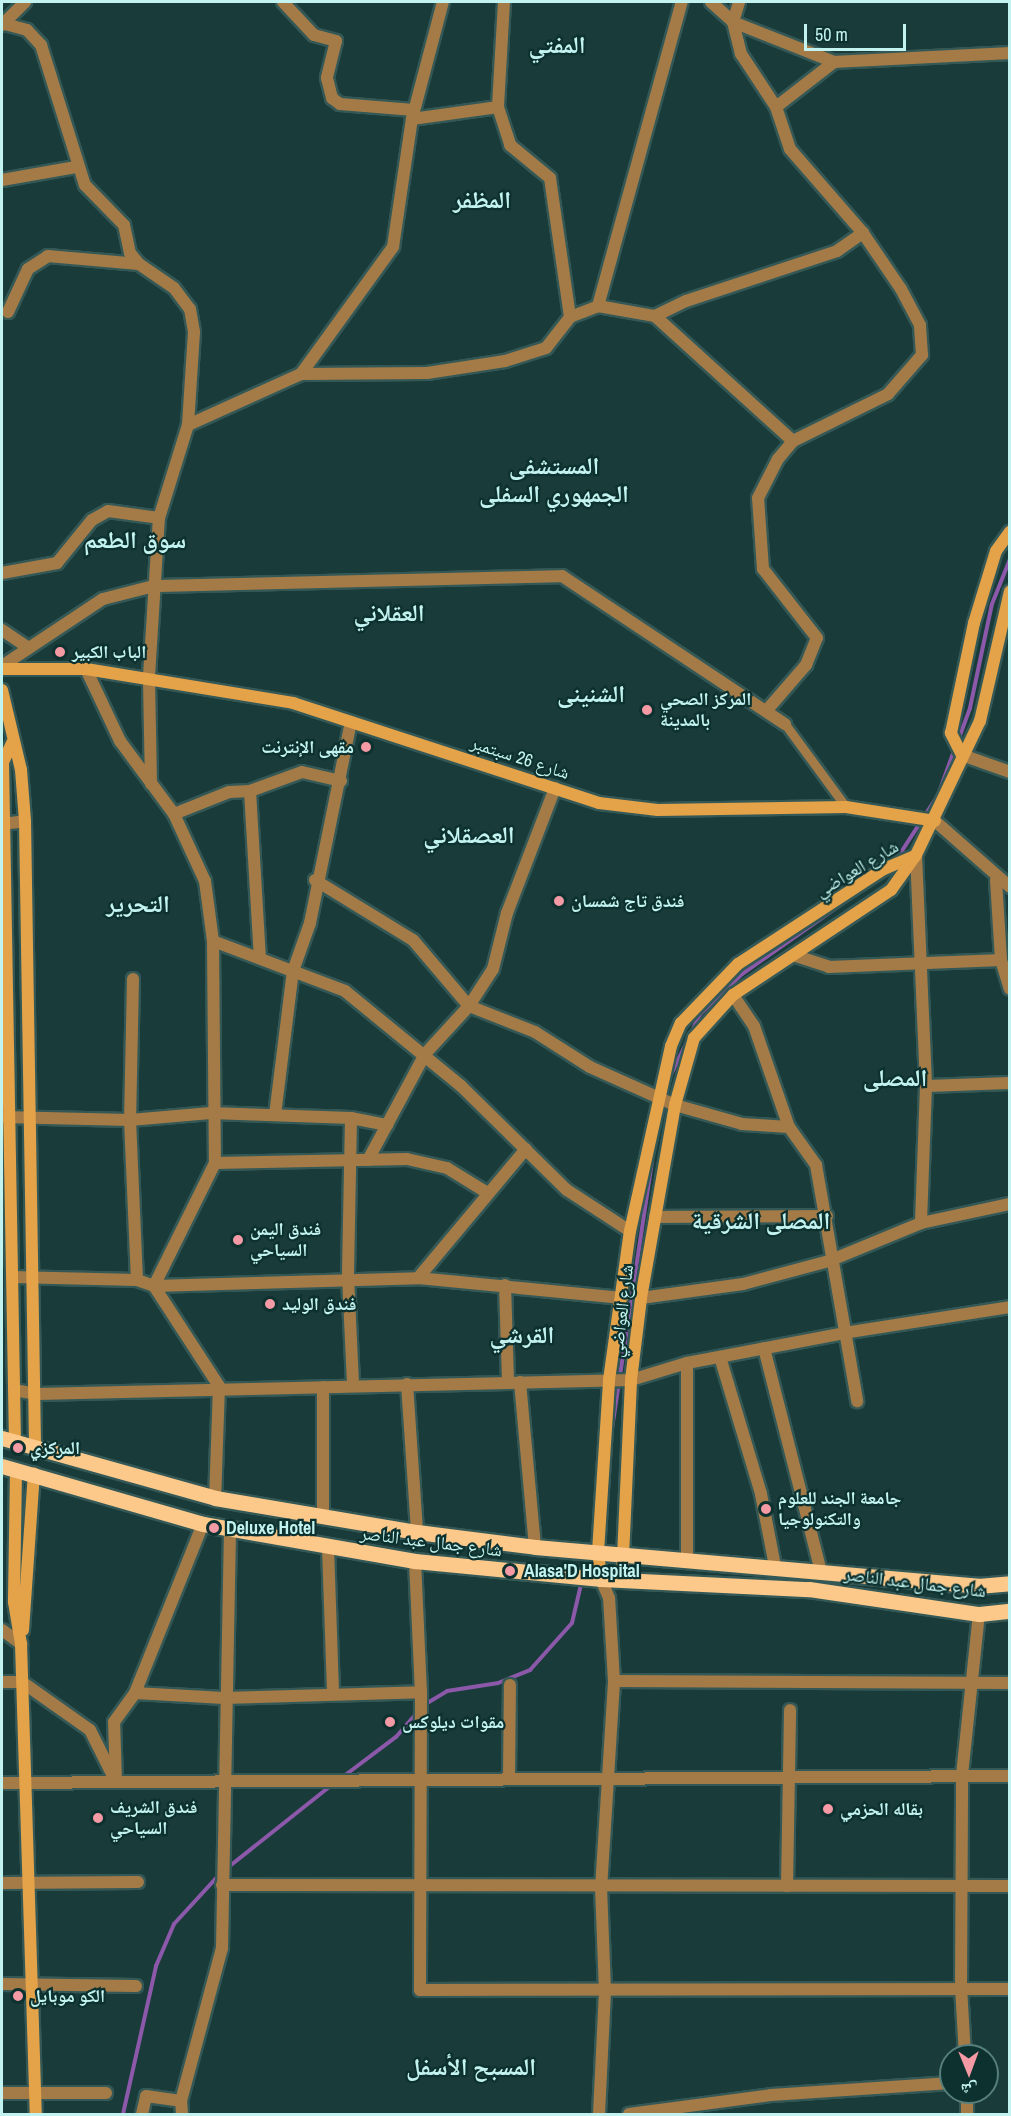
<!DOCTYPE html>
<html>
<head>
<meta charset="utf-8">
<style>
	body { margin:0 }
	#map { position:relative; width:1011px; height:2116px; overflow:hidden; background:#193b39; font-family:"Archivo Narrow","Noto Naskh Arabic",sans-serif }
	div>[style] { position:absolute }
	[style*='--x'] { left:calc(var(--x)*1px); top:calc(var(--y)*1px); width:calc(var(--w)*1px); rotate:calc(var(--a)*1deg) }
	.stream>* { height:4px; margin:-2px; padding:0 2px; transform-origin:2px; border-radius:2px; background:#8c59aa }
	.roads { filter:drop-shadow(2px 0 #345856) drop-shadow(-2px 0 #345856) drop-shadow(0 2px #345856) drop-shadow(0 -2px #345856) }
	.pedestrian>* { height:9px; margin:-4.5px; padding:0 4.5px; transform-origin:4.5px; border-radius:4.5px; background:#a47b47 }
	.minor>* { height:12px; margin:-6px; padding:0 6px; transform-origin:6px; border-radius:6px; background:#a47b47 }
	.secondary>* { height:12px; margin:-6px; padding:0 6px; transform-origin:6px; border-radius:6px; background:#e4a249 }
	.primary>* { height:15px; margin:-7.5px; padding:0 7.5px; transform-origin:7.5px; border-radius:7.5px; background:#fcc98b }
	.dots>* { width:16px; height:16px; translate:-50% -50%; box-sizing:border-box; border:3px solid #0d312f; border-radius:50% }
	span { translate:-50% -50%; white-space:nowrap; text-align:center; line-height:1.15; -webkit-text-stroke:4.5px #0d312f; paint-order:stroke }
	.poi-label { font-size:18px; color:#c3f3f0; font-weight:700 }
	.left { translate:0 -50%; text-align:left }
	.right { translate:-100% -50%; text-align:right }
	.street-label { font-size:18px; color:#c3f3f0 }
	.district-label { font-size:24px; color:#c3f3f0; font-weight:700 }
	.frame { position:absolute; inset:0; border:3px solid #c3f3f0; pointer-events:none }
	.north { position:absolute; left:939px; top:2044px; width:60px; height:60px; box-sizing:border-box; background:#0d312f; border:2px solid #567f7c; border-radius:50%; rotate:179deg; font-size:16px; font-weight:700; line-height:24px; text-align:center; color:#c3f3f0 }
	.north::after { content:''; display:block; margin:auto; width:21px; height:27px; background:#f49aa5; clip-path:polygon(50% 0,100% 100%,50% 72%,0 100%) }
	.scale { position:absolute; left:804px; top:24px; width:102px; height:27px; box-sizing:border-box; border:3px solid #c3f3f0; border-top:0; padding-left:8px; font-size:18px; line-height:21px; white-space:nowrap; color:#c3f3f0; -webkit-text-stroke:4px #0d312f; paint-order:stroke }
</style>
</head>
<body>
<div id="map">
	<div class="stream">
		<div style="--x:958;--y:741;--w:35;--a:-70"></div>
		<div style="--x:970;--y:708;--w:106;--a:-78.1"></div>
		<div style="--x:992;--y:604;--w:48;--a:-68.2"></div>
		<div style="--x:896;--y:860;--w:77;--a:-57.1"></div>
		<div style="--x:938;--y:795;--w:50;--a:-70.1"></div>
		<div style="--x:670;--y:1077;--w:70;--a:-64.5"></div>
		<div style="--x:700;--y:1014;--w:58;--a:-43.6"></div>
		<div style="--x:742;--y:974;--w:143;--a:-35"></div>
		<div style="--x:612;--y:1429;--w:272;--a:-81.5"></div>
		<div style="--x:584;--y:1573;--w:17;--a:-73"></div>
		<div style="--x:424;--y:1705;--w:27;--a:-31"></div>
		<div style="--x:447;--y:1691;--w:52;--a:-8.9"></div>
		<div style="--x:498;--y:1683;--w:35;--a:-22"></div>
		<div style="--x:530;--y:1670;--w:63;--a:-48.2"></div>
		<div style="--x:572;--y:1623;--w:44;--a:-76.9"></div>
		<div style="--x:344;--y:1776;--w:65;--a:-36.9"></div>
		<div style="--x:396;--y:1737;--w:32;--a:-49"></div>
		<div style="--x:226;--y:1869;--w:137;--a:-38.5"></div>
		<div style="--x:123;--y:2114;--w:152;--a:-77.4"></div>
		<div style="--x:156;--y:1966;--w:46;--a:-66.8"></div>
		<div style="--x:174;--y:1924;--w:68;--a:-47.4"></div>
	</div>
	<div class="roads">
		<div class="pedestrian">
			<div style="--x:785;--y:724;--w:103;--a:53.7"></div>
		</div>
		<div class="minor">
			<div style="--x:283;--y:2;--w:45;--a:46.8"></div>
			<div style="--x:314;--y:35;--w:23;--a:15"></div>
			<div style="--x:336;--y:41;--w:38;--a:104"></div>
			<div style="--x:327;--y:78;--w:21;--a:76"></div>
			<div style="--x:332;--y:98;--w:10;--a:37"></div>
			<div style="--x:340;--y:104;--w:74;--a:4.6"></div>
			<div style="--x:504;--y:2;--w:105;--a:93.3"></div>
			<div style="--x:498;--y:107;--w:40;--a:72"></div>
			<div style="--x:510;--y:145;--w:52;--a:39.5"></div>
			<div style="--x:550;--y:178;--w:140;--a:81.8"></div>
			<div style="--x:711;--y:2;--w:30;--a:42"></div>
			<div style="--x:733;--y:22;--w:21;--a:-73"></div>
			<div style="--x:5;--y:24;--w:23;--a:15"></div>
			<div style="--x:27;--y:30;--w:21;--a:47"></div>
			<div style="--x:41;--y:45;--w:147;--a:72.6"></div>
			<div style="--x:85;--y:185;--w:56;--a:45.7"></div>
			<div style="--x:124;--y:225;--w:29;--a:78"></div>
			<div style="--x:130;--y:253;--w:14;--a:51"></div>
			<div style="--x:139;--y:264;--w:42;--a:34.4"></div>
			<div style="--x:174;--y:288;--w:26;--a:53"></div>
			<div style="--x:190;--y:309;--w:23;--a:80"></div>
			<div style="--x:194;--y:332;--w:93;--a:93.7"></div>
			<div style="--x:2;--y:25;--w:33;--a:-45"></div>
			<div style="--x:834;--y:62;--w:73;--a:142.2"></div>
			<div style="--x:776;--y:107;--w:64;--a:-123.4"></div>
			<div style="--x:741;--y:54;--w:33;--a:-104"></div>
			<div style="--x:733;--y:22;--w:109;--a:21.6"></div>
			<div style="--x:834;--y:62;--w:176;--a:-2.9"></div>
			<div style="--x:412;--y:119;--w:87;--a:-7.9"></div>
			<div style="--x:2;--y:180;--w:75;--a:-10"></div>
			<div style="--x:598;--y:306;--w:58;--a:10"></div>
			<div style="--x:655;--y:316;--w:34;--a:-26"></div>
			<div style="--x:686;--y:301;--w:159;--a:-18.3"></div>
			<div style="--x:837;--y:251;--w:32;--a:-35"></div>
			<div style="--x:8;--y:312;--w:47;--a:-65.1"></div>
			<div style="--x:28;--y:269;--w:24;--a:-33"></div>
			<div style="--x:48;--y:256;--w:91;--a:5"></div>
			<div style="--x:655;--y:316;--w:186;--a:42.2"></div>
			<div style="--x:301;--y:374;--w:126;--a:-0.5"></div>
			<div style="--x:427;--y:373;--w:79;--a:-8.7"></div>
			<div style="--x:505;--y:361;--w:43;--a:-17.6"></div>
			<div style="--x:546;--y:348;--w:39;--a:-52"></div>
			<div style="--x:570;--y:317;--w:30;--a:-21"></div>
			<div style="--x:598;--y:306;--w:315;--a:-74.6"></div>
			<div style="--x:2;--y:573;--w:56;--a:-10.3"></div>
			<div style="--x:57;--y:563;--w:55;--a:-50.9"></div>
			<div style="--x:92;--y:520;--w:18;--a:-29"></div>
			<div style="--x:108;--y:511;--w:51;--a:7.8"></div>
			<div style="--x:2;--y:630;--w:32;--a:34"></div>
			<div style="--x:2;--y:666;--w:121;--a:-33.6"></div>
			<div style="--x:103;--y:599;--w:53;--a:-14.3"></div>
			<div style="--x:154;--y:586;--w:408;--a:-1.4"></div>
			<div style="--x:562;--y:576;--w:268;--a:33.6"></div>
			<div style="--x:86;--y:669;--w:80;--a:64.7"></div>
			<div style="--x:120;--y:741;--w:91;--a:53.5"></div>
			<div style="--x:174;--y:814;--w:74;--a:65.2"></div>
			<div style="--x:205;--y:881;--w:61;--a:82.4"></div>
			<div style="--x:213;--y:941;--w:222;--a:89.5"></div>
			<div style="--x:215;--y:1163;--w:137;--a:116.4"></div>
			<div style="--x:154;--y:1286;--w:119;--a:57"></div>
			<div style="--x:219;--y:1386;--w:112;--a:92"></div>
			<div style="--x:767;--y:710;--w:60;--a:-49.1"></div>
			<div style="--x:806;--y:665;--w:29;--a:-68"></div>
			<div style="--x:817;--y:638;--w:88;--a:-128"></div>
			<div style="--x:763;--y:569;--w:71;--a:-94"></div>
			<div style="--x:758;--y:498;--w:44;--a:-62.9"></div>
			<div style="--x:778;--y:459;--w:23;--a:-50"></div>
			<div style="--x:793;--y:441;--w:106;--a:-26.3"></div>
			<div style="--x:888;--y:394;--w:52;--a:-48.9"></div>
			<div style="--x:922;--y:355;--w:30;--a:-94"></div>
			<div style="--x:920;--y:325;--w:41;--a:-117.8"></div>
			<div style="--x:901;--y:289;--w:68;--a:-124.2"></div>
			<div style="--x:863;--y:233;--w:111;--a:-131"></div>
			<div style="--x:790;--y:149;--w:44;--a:-108.4"></div>
			<div style="--x:962;--y:755;--w:51;--a:19.5"></div>
			<div style="--x:151;--y:784;--w:108;--a:-91.1"></div>
			<div style="--x:149;--y:676;--w:158;--a:-86.4"></div>
			<div style="--x:159;--y:518;--w:97;--a:-72.7"></div>
			<div style="--x:188;--y:425;--w:124;--a:-24.3"></div>
			<div style="--x:301;--y:374;--w:157;--a:-54.1"></div>
			<div style="--x:393;--y:247;--w:129;--a:-81.6"></div>
			<div style="--x:412;--y:119;--w:121;--a:-75.2"></div>
			<div style="--x:250;--y:791;--w:166;--a:86.6"></div>
			<div style="--x:174;--y:814;--w:59;--a:-21.8"></div>
			<div style="--x:229;--y:792;--w:21;--a:-3"></div>
			<div style="--x:250;--y:791;--w:55;--a:-20.1"></div>
			<div style="--x:302;--y:772;--w:40;--a:13"></div>
			<div style="--x:935;--y:821;--w:100;--a:41.3"></div>
			<div style="--x:2;--y:824;--w:23;--a:-7"></div>
			<div style="--x:916;--y:855;--w:231;--a:87.5"></div>
			<div style="--x:926;--y:1086;--w:137;--a:92.1"></div>
			<div style="--x:315;--y:880;--w:115;--a:31.5"></div>
			<div style="--x:413;--y:940;--w:87;--a:49.7"></div>
			<div style="--x:469;--y:1006;--w:71;--a:21.5"></div>
			<div style="--x:535;--y:1032;--w:65;--a:32.5"></div>
			<div style="--x:590;--y:1067;--w:93;--a:24.1"></div>
			<div style="--x:675;--y:1105;--w:70;--a:15.8"></div>
			<div style="--x:742;--y:1124;--w:47;--a:3.7"></div>
			<div style="--x:996;--y:880;--w:80;--a:86.4"></div>
			<div style="--x:1001;--y:960;--w:30;--a:73"></div>
			<div style="--x:213;--y:941;--w:141;--a:20.7"></div>
			<div style="--x:345;--y:991;--w:150;--a:39.3"></div>
			<div style="--x:461;--y:1086;--w:148;--a:44.5"></div>
			<div style="--x:567;--y:1190;--w:75;--a:33.1"></div>
			<div style="--x:796;--y:956;--w:35;--a:18"></div>
			<div style="--x:829;--y:967;--w:172;--a:-2.3"></div>
			<div style="--x:133;--y:979;--w:141;--a:91.2"></div>
			<div style="--x:130;--y:1120;--w:160;--a:87.5"></div>
			<div style="--x:733;--y:995;--w:37;--a:56"></div>
			<div style="--x:754;--y:1026;--w:107;--a:70.9"></div>
			<div style="--x:789;--y:1127;--w:47;--a:54.6"></div>
			<div style="--x:816;--y:1165;--w:240;--a:80.1"></div>
			<div style="--x:926;--y:1086;--w:84;--a:-2"></div>
			<div style="--x:275;--y:1115;--w:145;--a:-82.9"></div>
			<div style="--x:293;--y:971;--w:51;--a:-70.5"></div>
			<div style="--x:310;--y:923;--w:205;--a:-78.5"></div>
			<div style="--x:2;--y:1117;--w:128;--a:1.3"></div>
			<div style="--x:130;--y:1120;--w:81;--a:-4.9"></div>
			<div style="--x:211;--y:1113;--w:140;--a:2"></div>
			<div style="--x:351;--y:1118;--w:37;--a:11"></div>
			<div style="--x:351;--y:1118;--w:159;--a:91.1"></div>
			<div style="--x:348;--y:1277;--w:107;--a:87.3"></div>
			<div style="--x:368;--y:1160;--w:120;--a:-61.7"></div>
			<div style="--x:425;--y:1054;--w:65;--a:-47.5"></div>
			<div style="--x:469;--y:1006;--w:44;--a:-57"></div>
			<div style="--x:493;--y:969;--w:58;--a:-76"></div>
			<div style="--x:507;--y:913;--w:134;--a:-69"></div>
			<div style="--x:215;--y:1163;--w:192;--a:-1.2"></div>
			<div style="--x:407;--y:1159;--w:41;--a:12.7"></div>
			<div style="--x:447;--y:1168;--w:46;--a:31.6"></div>
			<div style="--x:655;--y:1217;--w:172;--a:-0.3"></div>
			<div style="--x:13;--y:1277;--w:124;--a:1.4"></div>
			<div style="--x:137;--y:1280;--w:18;--a:19"></div>
			<div style="--x:154;--y:1286;--w:264;--a:-1.7"></div>
			<div style="--x:418;--y:1278;--w:205;--a:5.6"></div>
			<div style="--x:418;--y:1278;--w:168;--a:-50.1"></div>
			<div style="--x:505;--y:1285;--w:97;--a:88.2"></div>
			<div style="--x:641;--y:1298;--w:103;--a:-7.8"></div>
			<div style="--x:743;--y:1284;--w:89;--a:-15"></div>
			<div style="--x:829;--y:1261;--w:100;--a:-22.4"></div>
			<div style="--x:921;--y:1223;--w:91;--a:-12.1"></div>
			<div style="--x:764;--y:1348;--w:230;--a:75.7"></div>
			<div style="--x:720;--y:1357;--w:143;--a:73.3"></div>
			<div style="--x:761;--y:1494;--w:73;--a:79"></div>
			<div style="--x:687;--y:1363;--w:197;--a:90"></div>
			<div style="--x:520;--y:1382;--w:166;--a:84.8"></div>
			<div style="--x:407;--y:1384;--w:148;--a:86.1"></div>
			<div style="--x:323;--y:1387;--w:129;--a:90"></div>
			<div style="--x:14;--y:1390;--w:23;--a:10"></div>
			<div style="--x:37;--y:1394;--w:594;--a:-1.35"></div>
			<div style="--x:631;--y:1380;--w:59;--a:-16.9"></div>
			<div style="--x:687;--y:1363;--w:160;--a:-10.8"></div>
			<div style="--x:844;--y:1333;--w:168;--a:-8.9"></div>
			<div style="--x:328;--y:1548;--w:145;--a:88"></div>
			<div style="--x:415;--y:1561;--w:131;--a:87.4"></div>
			<div style="--x:421;--y:1692;--w:298;--a:90.2"></div>
			<div style="--x:420;--y:1990;--w:590;--a:-0.1"></div>
			<div style="--x:2;--y:1630;--w:24;--a:36"></div>
			<div style="--x:614;--y:1681;--w:396;--a:0.3"></div>
			<div style="--x:2;--y:1682;--w:20;--a:0"></div>
			<div style="--x:22;--y:1682;--w:83;--a:35.2"></div>
			<div style="--x:90;--y:1730;--w:54;--a:63.4"></div>
			<div style="--x:135;--y:1693;--w:89;--a:3.2"></div>
			<div style="--x:224;--y:1698;--w:197;--a:-1.7"></div>
			<div style="--x:509;--y:1776;--w:91;--a:-89.4"></div>
			<div style="--x:116;--y:1781;--w:59;--a:-91.9"></div>
			<div style="--x:114;--y:1722;--w:36;--a:-54"></div>
			<div style="--x:135;--y:1693;--w:182;--a:-68.1"></div>
			<div style="--x:2;--y:1783;--w:1008;--a:-0.4"></div>
			<div style="--x:2;--y:1883;--w:136;--a:-0.4"></div>
			<div style="--x:222;--y:1885;--w:788;--a:0.07"></div>
			<div style="--x:787;--y:1886;--w:176;--a:-89"></div>
			<div style="--x:2;--y:1984;--w:134;--a:0.9"></div>
			<div style="--x:965;--y:2056;--w:69;--a:-93.3"></div>
			<div style="--x:961;--y:1987;--w:212;--a:-89.7"></div>
			<div style="--x:962;--y:1775;--w:162;--a:-84"></div>
			<div style="--x:2;--y:2093;--w:104;--a:0"></div>
			<div style="--x:142;--y:2114;--w:18;--a:-77"></div>
			<div style="--x:146;--y:2096;--w:35;--a:8"></div>
			<div style="--x:182;--y:2114;--w:13;--a:-94"></div>
			<div style="--x:181;--y:2101;--w:158;--a:-75"></div>
			<div style="--x:222;--y:1948;--w:420;--a:-88.9"></div>
			<div style="--x:599;--y:2114;--w:123;--a:-87.2"></div>
			<div style="--x:605;--y:1991;--w:102;--a:-92.2"></div>
			<div style="--x:601;--y:1889;--w:208;--a:-86.4"></div>
			<div style="--x:614;--y:1681;--w:83;--a:-93.4"></div>
			<div style="--x:609;--y:1598;--w:21;--a:-113"></div>
			<div style="--x:629;--y:2114;--w:143;--a:-7.6"></div>
			<div style="--x:771;--y:2095;--w:180;--a:-3.8"></div>
			<div style="--x:967;--y:2114;--w:22;--a:-90"></div>
		</div>
		<div class="secondary">
			<div style="--x:2;--y:669;--w:84;--a:0"></div>
			<div style="--x:86;--y:669;--w:210;--a:9.3"></div>
			<div style="--x:293;--y:703;--w:322;--a:18.1"></div>
			<div style="--x:599;--y:803;--w:59;--a:6.8"></div>
			<div style="--x:658;--y:810;--w:188;--a:-0.9"></div>
			<div style="--x:846;--y:807;--w:90;--a:8.9"></div>
			<div style="--x:2;--y:690;--w:82;--a:76.6"></div>
			<div style="--x:21;--y:770;--w:51;--a:85.5"></div>
			<div style="--x:25;--y:821;--w:626;--a:89.08"></div>
			<div style="--x:12;--y:743;--w:21;--a:115"></div>
			<div style="--x:3;--y:762;--w:680;--a:88.99"></div>
			<div style="--x:962;--y:755;--w:25;--a:-117"></div>
			<div style="--x:951;--y:733;--w:112;--a:-78.2"></div>
			<div style="--x:974;--y:623;--w:75;--a:-73"></div>
			<div style="--x:996;--y:551;--w:24;--a:-54"></div>
			<div style="--x:16;--y:1471;--w:131;--a:90.9"></div>
			<div style="--x:14;--y:1602;--w:43;--a:80.5"></div>
			<div style="--x:21;--y:1644;--w:470;--a:88.2"></div>
			<div style="--x:601;--y:1579;--w:27;--a:-96"></div>
			<div style="--x:598;--y:1552;--w:172;--a:-86.3"></div>
			<div style="--x:609;--y:1380;--w:150;--a:-82"></div>
			<div style="--x:630;--y:1231;--w:189;--a:-77.5"></div>
			<div style="--x:671;--y:1046;--w:25;--a:-67"></div>
			<div style="--x:681;--y:1023;--w:82;--a:-46"></div>
			<div style="--x:738;--y:964;--w:174;--a:-33.1"></div>
			<div style="--x:884;--y:869;--w:34;--a:-23"></div>
			<div style="--x:622;--y:1579;--w:199;--a:-87.4"></div>
			<div style="--x:631;--y:1380;--w:83;--a:-83"></div>
			<div style="--x:641;--y:1298;--w:196;--a:-80"></div>
			<div style="--x:675;--y:1105;--w:70;--a:-74.2"></div>
			<div style="--x:694;--y:1038;--w:58;--a:-47.8"></div>
			<div style="--x:733;--y:995;--w:190;--a:-33.6"></div>
			<div style="--x:891;--y:890;--w:43;--a:-54.5"></div>
			<div style="--x:916;--y:855;--w:148;--a:-64.5"></div>
			<div style="--x:980;--y:721;--w:133;--a:-77"></div>
			<div style="--x:23;--y:1630;--w:157;--a:-86"></div>
		</div>
		<div class="primary">
			<div style="--x:2;--y:1438;--w:221;--a:15.7"></div>
			<div style="--x:215;--y:1498;--w:205;--a:9.6"></div>
			<div style="--x:417;--y:1532;--w:119;--a:7.2"></div>
			<div style="--x:535;--y:1547;--w:445;--a:5"></div>
			<div style="--x:978;--y:1586;--w:32;--a:-5"></div>
			<div style="--x:2;--y:1466;--w:209;--a:16.1"></div>
			<div style="--x:203;--y:1524;--w:215;--a:9.9"></div>
			<div style="--x:415;--y:1561;--w:187;--a:5.5"></div>
			<div style="--x:601;--y:1579;--w:208;--a:2.8"></div>
			<div style="--x:809;--y:1589;--w:172;--a:8.4"></div>
			<div style="--x:979;--y:1614;--w:31;--a:-6"></div>
		</div>
	</div>
	<div class="dots">
		<div style="left:60px;top:652px;background:#f49aa5"></div>
		<div style="left:647px;top:710px;background:#f49aa5"></div>
		<div style="left:366px;top:747px;background:#f49aa5"></div>
		<div style="left:559px;top:901px;background:#f49aa5"></div>
		<div style="left:238px;top:1240px;background:#f49aa5"></div>
		<div style="left:270px;top:1304px;background:#f49aa5"></div>
		<div style="left:18px;top:1448px;background:#f49aa5"></div>
		<div style="left:766px;top:1509px;background:#f49aa5"></div>
		<div style="left:214px;top:1528px;background:#f49aa5"></div>
		<div style="left:510px;top:1571px;background:#f49aa5"></div>
		<div style="left:390px;top:1722px;background:#f49aa5"></div>
		<div style="left:828px;top:1809px;background:#f49aa5"></div>
		<div style="left:98px;top:1818px;background:#f49aa5"></div>
		<div style="left:18px;top:1996px;background:#f49aa5"></div>
	</div>
	<div class="poi-label">
		<span class="left" style="left:72px;top:652px">الباب الكبير</span>
		<span class="left" style="left:660px;top:710px">المركز الصحي<br>بالمدينة</span>
		<span class="right" style="left:354px;top:747px">مقهى الإنترنت</span>
		<span class="left" style="left:571px;top:901px">فندق تاج شمسان</span>
		<span class="left" style="left:250px;top:1240px">فندق اليمن<br>السياحي</span>
		<span class="left" style="left:282px;top:1304px">فندق الوليد</span>
		<span class="left" style="left:30px;top:1448px">المركزي</span>
		<span class="left" style="left:778px;top:1509px">جامعة الجند للعلوم<br>والتكنولوجيا</span>
		<span class="left" style="left:226px;top:1528px">Deluxe Hotel</span>
		<span class="left" style="left:524px;top:1571px">Alasa'D Hospital</span>
		<span class="left" style="left:402px;top:1722px">مقوات ديلوكس</span>
		<span class="left" style="left:110px;top:1818px">فندق الشريف<br>السياحي</span>
		<span class="left" style="left:840px;top:1809px">بقاله الحزمي</span>
		<span class="left" style="left:30px;top:1996px">الكو موبايل</span>
	</div>
	<div class="street-label">
		<span style="left:520px;top:758px;rotate:18deg">شارع 26 سبتمبر</span>
		<span style="left:857px;top:869px;rotate:-31deg">شارع العواضي</span>
		<span style="left:622px;top:1311px;rotate:-83deg">شارع العواضي</span>
		<span style="left:431px;top:1542px;rotate:7deg">شارع جمال عبد الناصر</span>
		<span style="left:915px;top:1583px;rotate:7deg">شارع جمال عبد الناصر</span>
	</div>
	<div class="district-label">
		<span style="left:557px;top:45px">المفتي</span>
		<span style="left:482px;top:200px">المظفر</span>
		<span style="left:554px;top:480px">المستشفى<br>الجمهوري السفلى</span>
		<span style="left:135px;top:540px">سوق الطعم</span>
		<span style="left:389px;top:613px">العقلاني</span>
		<span style="left:591px;top:694px">الشنينى</span>
		<span style="left:469px;top:835px">العصقلاني</span>
		<span style="left:138px;top:904px">التحرير</span>
		<span style="left:895px;top:1078px">المصلى</span>
		<span style="left:761px;top:1221px">المصلى الشرقية</span>
		<span style="left:522px;top:1335px">القرشي</span>
		<span style="left:471px;top:2067px">المسبح الأسفل</span>
	</div>
	<div class="frame"></div>
	<div class="north">ش</div>
	<div class="scale">50 m</div>
</div>
</body>
</html>
